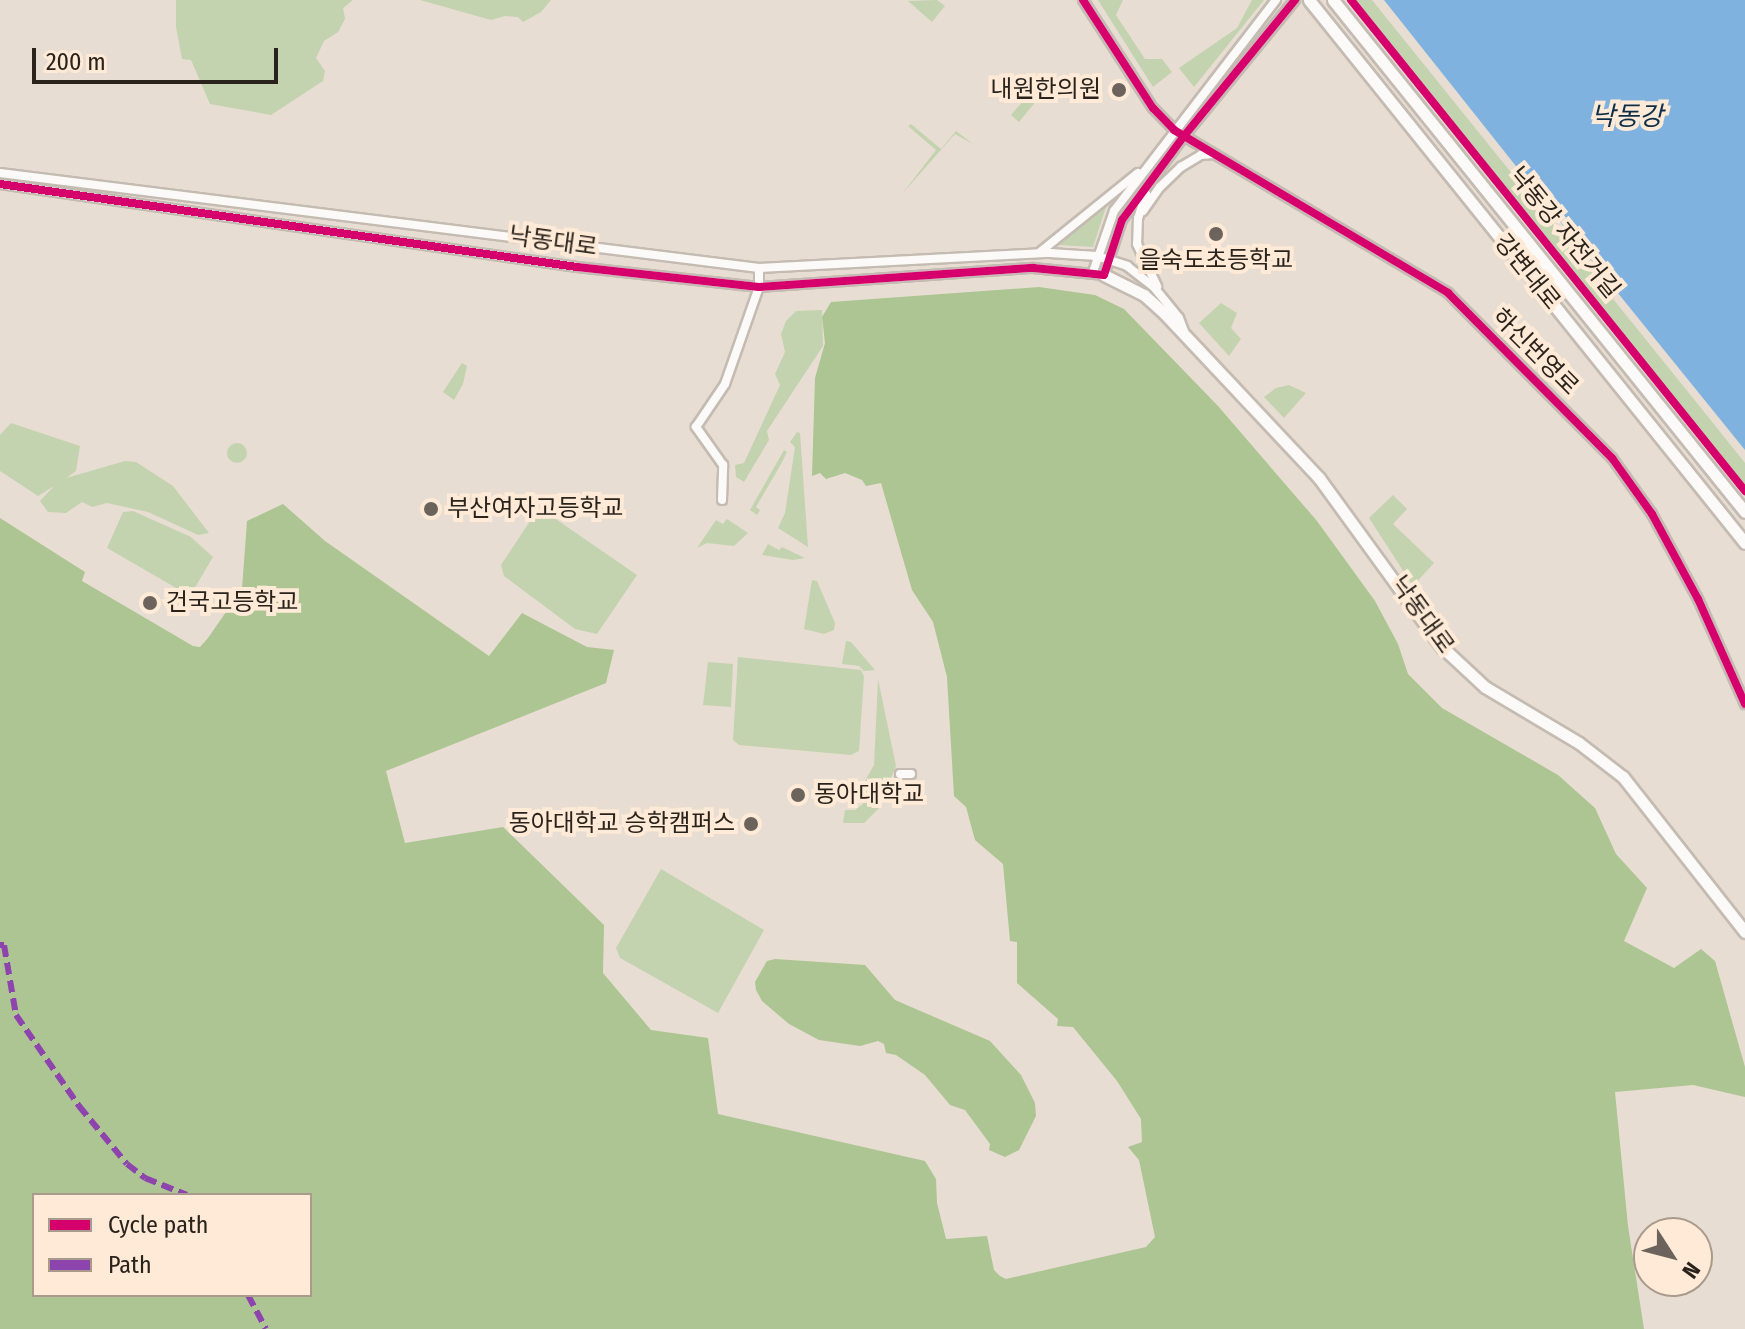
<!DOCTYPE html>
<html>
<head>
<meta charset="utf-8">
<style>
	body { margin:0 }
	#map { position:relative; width:1745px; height:1329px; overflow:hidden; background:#e8ddd2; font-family:"Fira Sans Condensed","Noto Sans KR",sans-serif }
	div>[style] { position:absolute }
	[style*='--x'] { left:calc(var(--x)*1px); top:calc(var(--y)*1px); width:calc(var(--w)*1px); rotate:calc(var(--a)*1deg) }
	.green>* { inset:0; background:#c3d3af }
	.round { border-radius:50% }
	.forest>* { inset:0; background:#acc592 }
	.water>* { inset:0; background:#7fb2df }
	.roads { filter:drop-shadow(2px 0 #c4bbb2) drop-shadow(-2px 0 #c4bbb2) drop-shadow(0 2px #c4bbb2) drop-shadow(0 -2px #c4bbb2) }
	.minor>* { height:8px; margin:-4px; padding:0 4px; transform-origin:4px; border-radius:4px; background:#fcfaf8 }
	.major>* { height:11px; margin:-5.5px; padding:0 5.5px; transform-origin:5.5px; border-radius:5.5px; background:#fcfaf8 }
	.quiet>* { height:6px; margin-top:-3px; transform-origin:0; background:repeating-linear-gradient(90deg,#8e44ad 0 12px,transparent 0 18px) }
	.cycleway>* { height:8px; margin:-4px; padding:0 4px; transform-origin:4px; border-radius:4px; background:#d6006c }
	.dots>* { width:22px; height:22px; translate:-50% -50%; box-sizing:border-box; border:4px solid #feead6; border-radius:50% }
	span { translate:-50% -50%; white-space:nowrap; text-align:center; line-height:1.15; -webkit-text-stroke:8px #feead6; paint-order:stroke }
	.poi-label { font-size:24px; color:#2a231c }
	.right { translate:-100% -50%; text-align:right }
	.left { translate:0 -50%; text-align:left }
	.street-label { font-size:24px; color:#2a231c }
	.water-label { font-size:26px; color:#0d2e49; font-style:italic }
	.legend { position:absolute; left:32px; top:1193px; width:280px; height:104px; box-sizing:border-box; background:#feead6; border:2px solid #a99a8c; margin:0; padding:10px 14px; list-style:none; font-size:24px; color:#2a231c }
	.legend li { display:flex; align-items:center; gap:16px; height:40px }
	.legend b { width:40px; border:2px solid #a99a8c }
	.north { position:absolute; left:1633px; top:1217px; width:80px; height:80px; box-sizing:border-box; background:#feead6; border:2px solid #a99a8c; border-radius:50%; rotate:126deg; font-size:22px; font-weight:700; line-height:32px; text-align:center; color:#2a231c }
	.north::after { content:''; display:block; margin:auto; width:28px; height:36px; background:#6c645c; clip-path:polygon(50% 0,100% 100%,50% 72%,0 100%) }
	.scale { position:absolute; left:32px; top:48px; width:246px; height:36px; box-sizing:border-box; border:4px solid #2a231c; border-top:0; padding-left:10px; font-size:24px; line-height:28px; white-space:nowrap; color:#2a231c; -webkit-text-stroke:6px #feead6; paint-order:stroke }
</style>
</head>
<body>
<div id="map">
	<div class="green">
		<div style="clip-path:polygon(176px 0,353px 0,343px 8px,345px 19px,338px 32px,324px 41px,316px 58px,325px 71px,323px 81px,271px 115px,210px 104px,191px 60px,182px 59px,176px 27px)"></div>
		<div style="clip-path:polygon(420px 0,551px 0,541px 12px,523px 22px,518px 17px,505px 16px,491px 20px)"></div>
		<div style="clip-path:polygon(937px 0,945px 6px,932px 22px,908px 1px)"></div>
		<div style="clip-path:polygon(1098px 0,1123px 0,1116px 15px,1145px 59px,1162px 59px,1172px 72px,1153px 87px)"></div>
		<div style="clip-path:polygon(1252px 0,1264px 0,1194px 87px,1179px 68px,1237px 28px)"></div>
		<div style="clip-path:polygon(1348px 0,1372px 0,1701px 408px,1745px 463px,1745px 494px)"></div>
		<div style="clip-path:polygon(1041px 86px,1046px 89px,1019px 122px,1011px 115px,1035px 87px)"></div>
		<div style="clip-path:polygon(911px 124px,941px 149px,956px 131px,973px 144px,955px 134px,902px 194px,936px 150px,908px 126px)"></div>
		<div style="clip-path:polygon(1107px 204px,1093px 247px,1059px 245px)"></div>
		<div style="clip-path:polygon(1221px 303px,1237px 313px,1231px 328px,1241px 339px,1229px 356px,1199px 323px)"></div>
		<div style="clip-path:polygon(822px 310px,823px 346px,767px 431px,769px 440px,744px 482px,736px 477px,735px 465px,744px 463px,780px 385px,775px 374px,785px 352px,781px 334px,786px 321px,796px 311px)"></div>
		<div style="clip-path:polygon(462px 363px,467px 366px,463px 384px,454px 400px,443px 392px)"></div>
		<div style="clip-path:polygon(1289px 385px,1306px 393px,1284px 418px,1264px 397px,1276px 388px)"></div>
		<div style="clip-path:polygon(11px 423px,80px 446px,76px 471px,66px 478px,125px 461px,136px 462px,173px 486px,209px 533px,198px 535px,148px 512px,107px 503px,92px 507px,82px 502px,66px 513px,48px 512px,40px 501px,54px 486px,38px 496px,0 471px,0 435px)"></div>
		<div style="clip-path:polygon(797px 432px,800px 433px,808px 547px,778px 528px,785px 513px,795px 447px,790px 442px)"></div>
		<div class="round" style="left:227px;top:443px;width:20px;height:20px"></div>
		<div style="clip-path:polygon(784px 450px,787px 452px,781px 464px,756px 507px,760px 510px,757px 515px,750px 510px)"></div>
		<div style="clip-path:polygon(1393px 495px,1407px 509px,1393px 524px,1434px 563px,1413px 586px,1369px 518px)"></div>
		<div style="clip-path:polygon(133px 511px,191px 537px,213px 557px,190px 596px,107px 548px,123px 512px)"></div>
		<div style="clip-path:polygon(547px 513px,637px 575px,597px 634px,575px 629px,504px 576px,501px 565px,534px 515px)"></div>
		<div style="clip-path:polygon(727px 519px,748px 533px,734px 546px,707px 543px,697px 548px,716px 520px,723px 524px)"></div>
		<div style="clip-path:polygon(768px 544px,779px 550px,782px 547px,805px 558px,793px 560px,762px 555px)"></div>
		<div style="clip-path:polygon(812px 580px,817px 581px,835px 623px,834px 630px,824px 634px,804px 629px)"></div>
		<div style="clip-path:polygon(846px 641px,851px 642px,875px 670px,864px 671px,859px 666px,842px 664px)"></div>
		<div style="clip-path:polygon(738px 657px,861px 670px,864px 676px,859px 751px,851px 755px,739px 745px,733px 740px)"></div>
		<div style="clip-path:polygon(708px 662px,733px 664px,731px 707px,703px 705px)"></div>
		<div style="clip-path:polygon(878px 679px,896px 766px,879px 808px,864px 823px,843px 823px,845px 810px,855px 810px,863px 804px,865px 781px,874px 765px)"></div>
		<div style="clip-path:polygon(661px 869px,764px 930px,718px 1013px,620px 958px,616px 948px)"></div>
	</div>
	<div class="forest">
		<div style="clip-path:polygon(evenodd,1039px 287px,1095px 295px,1124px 309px,1218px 406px,1317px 521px,1375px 601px,1398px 644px,1408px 674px,1442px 708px,1558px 775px,1595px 808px,1616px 854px,1647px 888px,1624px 941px,1674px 968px,1701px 949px,1715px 961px,1745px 1067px,1745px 1097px,1693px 1085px,1615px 1092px,1628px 1226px,1644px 1329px,0 1329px,0 518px,85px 572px,82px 581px,193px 646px,200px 647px,208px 638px,242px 589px,247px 521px,283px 504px,325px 541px,489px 656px,522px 613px,587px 647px,614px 650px,606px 683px,386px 771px,405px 843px,503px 827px,604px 925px,603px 973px,651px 1030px,708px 1038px,718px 1114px,925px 1161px,936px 1179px,937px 1203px,946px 1239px,987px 1236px,994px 1270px,1000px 1276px,1006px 1279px,1146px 1247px,1155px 1237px,1139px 1160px,1128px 1147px,1142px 1142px,1141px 1119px,1117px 1081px,1073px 1027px,1057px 1026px,1058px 1019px,1017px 983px,1017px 942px,1010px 941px,1003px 864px,975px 840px,966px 807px,954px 796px,947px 677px,933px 622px,912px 590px,881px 483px,866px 486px,862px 480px,845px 473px,826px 479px,820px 473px,812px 476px,815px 378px,825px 343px,822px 317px,831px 302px,1039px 287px,34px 1195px,310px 1195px,310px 1295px,34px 1295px,34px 1195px)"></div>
		<div style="clip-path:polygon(775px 959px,865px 965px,895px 1000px,990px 1041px,1021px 1075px,1035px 1103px,1036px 1116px,1019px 1150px,1005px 1157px,989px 1150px,990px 1144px,965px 1110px,950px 1105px,925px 1075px,896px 1055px,886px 1053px,884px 1044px,878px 1041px,860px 1046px,819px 1040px,789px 1024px,762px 1001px,756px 990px,755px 982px,767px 961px)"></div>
	</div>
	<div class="water">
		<div style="clip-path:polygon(1384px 0,1745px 0,1745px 450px,1562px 224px)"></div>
	</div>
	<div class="roads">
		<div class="minor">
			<div style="--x:1083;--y:0;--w:129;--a:57.1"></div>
			<div style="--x:1153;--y:108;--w:30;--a:46"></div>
			<div style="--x:1174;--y:130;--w:319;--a:30.7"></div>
			<div style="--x:1448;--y:293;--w:233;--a:45.2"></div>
			<div style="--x:1612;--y:458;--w:69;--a:54.5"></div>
			<div style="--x:1652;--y:514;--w:97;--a:61.6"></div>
			<div style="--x:1698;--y:599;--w:115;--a:65.9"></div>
			<div style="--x:0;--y:173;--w:765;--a:7.13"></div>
			<div style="--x:759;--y:268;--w:291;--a:-3"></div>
			<div style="--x:1050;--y:253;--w:47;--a:3.7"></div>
			<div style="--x:1097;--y:256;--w:32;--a:18"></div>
			<div style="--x:1127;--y:266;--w:33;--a:38"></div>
			<div style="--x:1153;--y:286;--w:41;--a:50.9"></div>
			<div style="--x:1179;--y:318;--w:14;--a:69"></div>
			<div style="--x:0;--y:184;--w:583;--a:8.19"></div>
			<div style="--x:577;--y:267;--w:183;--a:6.3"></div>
			<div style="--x:759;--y:287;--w:275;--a:-4"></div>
			<div style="--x:1033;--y:268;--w:71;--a:5.6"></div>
			<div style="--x:1104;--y:275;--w:58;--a:-71.9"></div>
			<div style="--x:1122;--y:220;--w:104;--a:-53.6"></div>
			<div style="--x:1184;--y:136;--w:176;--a:-50.8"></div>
			<div style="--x:1146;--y:194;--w:25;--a:108"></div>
			<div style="--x:1138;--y:218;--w:26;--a:92"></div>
			<div style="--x:1137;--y:244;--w:47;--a:64.5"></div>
			<div style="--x:1143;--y:211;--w:29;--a:-55"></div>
			<div style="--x:1160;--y:187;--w:29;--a:-44"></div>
			<div style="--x:1181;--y:167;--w:23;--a:-31"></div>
			<div style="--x:1201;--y:155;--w:13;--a:-4"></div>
			<div style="--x:1040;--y:252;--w:126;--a:-38.9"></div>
			<div style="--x:1093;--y:272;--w:65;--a:-71"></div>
			<div style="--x:1114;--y:211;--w:266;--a:-52.5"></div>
			<div style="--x:722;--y:500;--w:35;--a:-88"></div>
			<div style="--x:723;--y:465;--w:47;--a:-125.4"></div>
			<div style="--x:696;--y:427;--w:52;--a:-56"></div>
			<div style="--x:725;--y:384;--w:103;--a:-70.7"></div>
			<div style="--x:759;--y:287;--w:19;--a:-90"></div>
			<div style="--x:900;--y:774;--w:11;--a:0"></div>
		</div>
		<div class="major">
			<div style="--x:1309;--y:0;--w:696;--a:51.24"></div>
			<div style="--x:1333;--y:0;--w:657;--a:51.18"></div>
			<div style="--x:1104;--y:275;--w:45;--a:26.6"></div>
			<div style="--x:1144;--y:295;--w:28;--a:42"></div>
			<div style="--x:1165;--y:314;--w:225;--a:46.8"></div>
			<div style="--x:1319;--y:478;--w:209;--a:54"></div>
			<div style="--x:1442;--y:647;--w:59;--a:42.9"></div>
			<div style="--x:1485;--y:687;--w:109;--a:30.8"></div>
			<div style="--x:1579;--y:743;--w:56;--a:37.7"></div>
			<div style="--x:1623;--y:777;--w:197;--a:51.8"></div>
		</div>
	</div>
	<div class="quiet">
		<div style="--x:0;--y:945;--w:4;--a:0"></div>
		<div style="--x:4;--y:945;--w:71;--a:80.3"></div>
		<div style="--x:16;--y:1015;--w:111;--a:55.3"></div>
		<div style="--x:79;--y:1106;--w:75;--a:50.4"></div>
		<div style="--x:127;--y:1164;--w:23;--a:38"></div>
		<div style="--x:145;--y:1178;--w:45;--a:22"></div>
		<div style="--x:248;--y:1295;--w:38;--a:62"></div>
	</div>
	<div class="cycleway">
		<div style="--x:1083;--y:0;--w:129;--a:57.1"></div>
		<div style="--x:1153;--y:108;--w:30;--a:46"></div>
		<div style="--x:1174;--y:130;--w:319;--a:30.7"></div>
		<div style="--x:1448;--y:293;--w:233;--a:45.2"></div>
		<div style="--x:1612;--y:458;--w:69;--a:54.5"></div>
		<div style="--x:1652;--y:514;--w:97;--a:61.6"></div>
		<div style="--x:1698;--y:599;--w:115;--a:65.9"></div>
		<div style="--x:1351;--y:0;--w:630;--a:51.25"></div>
		<div style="--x:0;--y:184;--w:583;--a:8.19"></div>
		<div style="--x:577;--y:267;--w:183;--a:6.3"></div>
		<div style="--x:759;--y:287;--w:275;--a:-4"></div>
		<div style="--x:1033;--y:268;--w:71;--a:5.6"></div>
		<div style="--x:1104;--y:275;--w:58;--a:-71.9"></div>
		<div style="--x:1122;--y:220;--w:104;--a:-53.6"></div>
		<div style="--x:1184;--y:136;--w:176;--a:-50.8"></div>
	</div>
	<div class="dots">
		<div style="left:1119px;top:90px;background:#6c645c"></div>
		<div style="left:1216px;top:234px;background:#6c645c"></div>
		<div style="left:431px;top:509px;background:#6c645c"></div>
		<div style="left:150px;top:603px;background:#6c645c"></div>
		<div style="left:798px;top:795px;background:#6c645c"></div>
		<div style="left:751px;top:824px;background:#6c645c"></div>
	</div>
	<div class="poi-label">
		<span class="right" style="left:1101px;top:90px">내원한의원</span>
		<span style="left:1216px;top:261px">을숙도초등학교</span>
		<span class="left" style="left:447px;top:509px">부산여자고등학교</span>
		<span class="left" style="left:166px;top:603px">건국고등학교</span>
		<span class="left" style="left:814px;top:795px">동아대학교</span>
		<span class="right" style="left:735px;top:824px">동아대학교 승학캠퍼스</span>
	</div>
	<div class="street-label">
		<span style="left:1564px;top:233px;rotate:51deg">낙동강 자전거길</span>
		<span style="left:553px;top:242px;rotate:8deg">낙동대로</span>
		<span style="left:1527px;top:272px;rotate:51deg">강변대로</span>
		<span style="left:1535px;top:352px;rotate:45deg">하신번영로</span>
		<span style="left:1422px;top:615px;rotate:54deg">낙동대로</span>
	</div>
	<div class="water-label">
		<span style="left:1627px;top:117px">낙동강</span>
	</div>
	<ul class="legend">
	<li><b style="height:10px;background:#d6006c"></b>Cycle path</li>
	<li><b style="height:10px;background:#8e44ad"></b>Path</li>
	</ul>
	<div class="north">N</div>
	<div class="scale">200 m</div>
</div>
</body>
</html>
